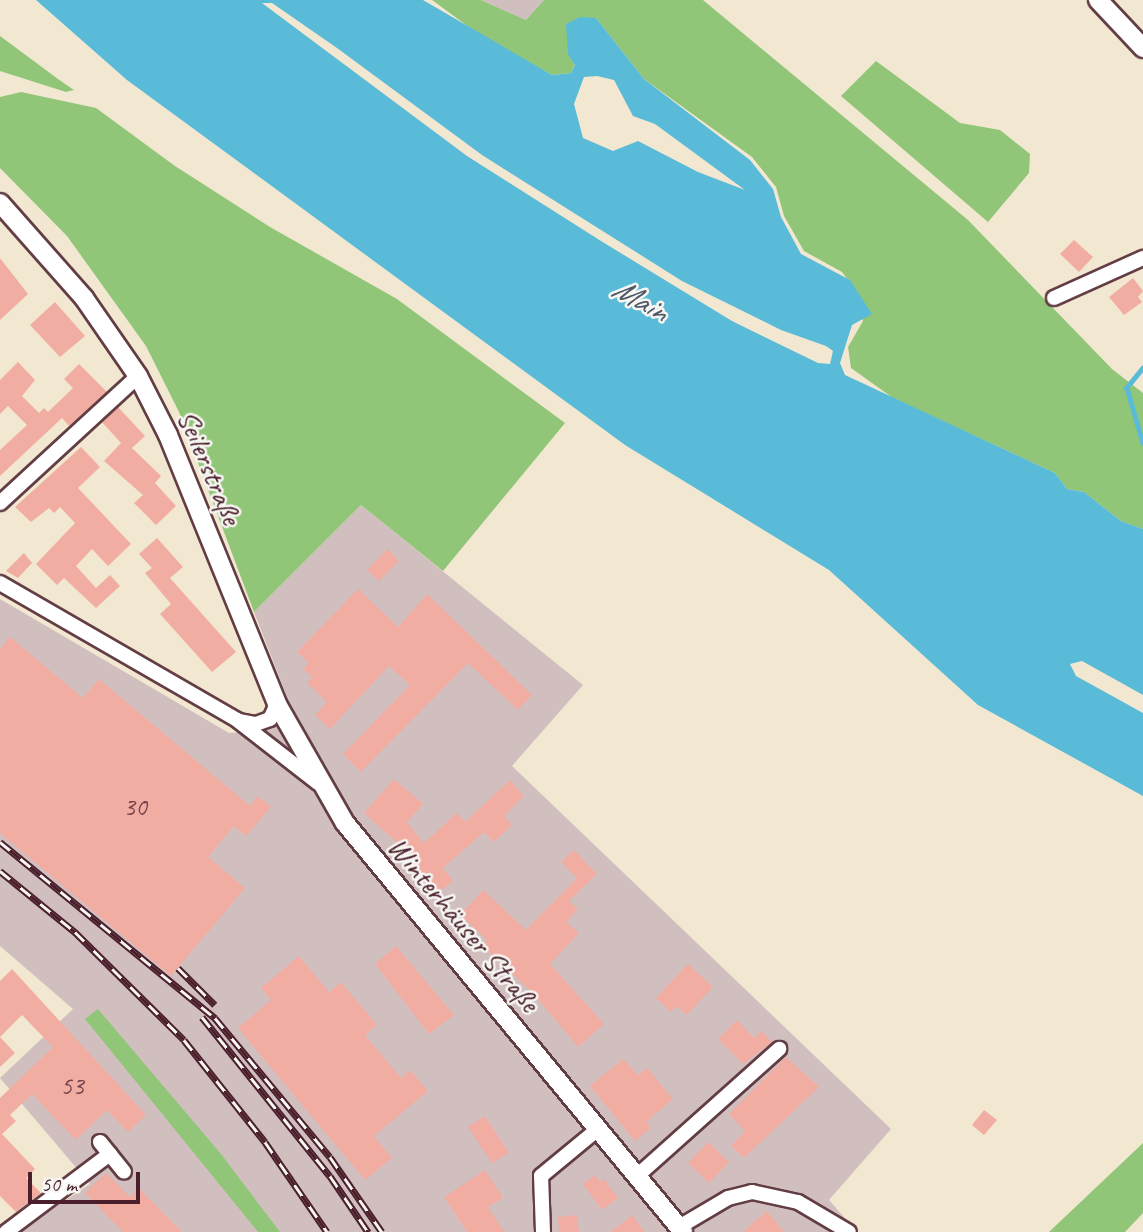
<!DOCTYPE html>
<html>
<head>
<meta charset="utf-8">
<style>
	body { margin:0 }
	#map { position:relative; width:1143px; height:1232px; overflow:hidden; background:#f2e7d1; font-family:Caveat,sans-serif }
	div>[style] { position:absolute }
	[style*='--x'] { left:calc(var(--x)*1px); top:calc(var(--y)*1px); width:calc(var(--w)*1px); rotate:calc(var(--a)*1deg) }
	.industrial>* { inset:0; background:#d1bfbf }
	.green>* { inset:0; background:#91c678 }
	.water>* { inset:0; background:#59bbd8 }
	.stream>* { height:4.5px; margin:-2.25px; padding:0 2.25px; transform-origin:2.25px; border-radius:2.25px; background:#59bbd8 }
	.building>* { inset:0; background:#f2ada3 }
	.roads { filter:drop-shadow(2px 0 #633d44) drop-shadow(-2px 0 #633d44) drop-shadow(0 2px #633d44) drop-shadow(0 -2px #633d44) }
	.minor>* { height:14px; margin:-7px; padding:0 7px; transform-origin:7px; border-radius:7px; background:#fff }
	.major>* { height:18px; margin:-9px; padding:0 9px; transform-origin:9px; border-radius:9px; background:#fff }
	.rail>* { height:7px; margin-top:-3.5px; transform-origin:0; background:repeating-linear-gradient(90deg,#f6f6f2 0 13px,#4a1f2b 0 26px); box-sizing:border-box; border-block:2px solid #4a1f2b }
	span { translate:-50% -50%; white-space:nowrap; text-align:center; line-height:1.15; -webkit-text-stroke:5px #f6f6f2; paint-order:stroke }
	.number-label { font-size:26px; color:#744249 }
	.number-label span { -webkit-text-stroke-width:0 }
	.street-label { font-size:30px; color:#4a1f2b }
	.water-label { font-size:32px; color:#4f5668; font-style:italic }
	.scale { position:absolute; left:28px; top:1172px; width:112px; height:32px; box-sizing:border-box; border:4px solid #4a1f2b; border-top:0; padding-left:9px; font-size:21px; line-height:24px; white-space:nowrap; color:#4a1f2b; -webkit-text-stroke:5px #f6f6f2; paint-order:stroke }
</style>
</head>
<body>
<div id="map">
	<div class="industrial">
		<div style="clip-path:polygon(481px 0,544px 0,526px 20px)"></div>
		<div style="clip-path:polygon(361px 505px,583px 685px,512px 766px,891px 1129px,829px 1200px,857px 1232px,18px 1232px,90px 1184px,0 1078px,73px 1009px,0 946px,0 599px,229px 733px,261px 731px,274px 724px,287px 697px,254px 612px)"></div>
	</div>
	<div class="green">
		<div style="clip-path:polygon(432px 0,481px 0,526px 20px,544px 0,703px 0,968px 220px,1112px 369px,1143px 393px,1143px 529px,1121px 521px,1084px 492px,1067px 489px,1055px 473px,893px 398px,851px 368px,848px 347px,863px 321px,854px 288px,842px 272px,804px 251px,784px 216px,776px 187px,752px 157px,644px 79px,596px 18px,571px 73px,552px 75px,477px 33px)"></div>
		<div style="clip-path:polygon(0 36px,58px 79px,74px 90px,66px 92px,0 71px)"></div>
		<div style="clip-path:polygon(876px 61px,960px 123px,1000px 130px,1030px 154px,1029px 173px,988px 222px,841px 96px)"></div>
		<div style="clip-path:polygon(21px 92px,96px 108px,175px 166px,270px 227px,397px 299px,565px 423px,443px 571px,361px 505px,254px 612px,179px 412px,146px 346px,67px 236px,0 168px,0 97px)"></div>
		<div style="clip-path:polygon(98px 1009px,221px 1154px,280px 1232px,258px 1232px,85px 1019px)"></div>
		<div style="clip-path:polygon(1143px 1143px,1143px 1213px,1125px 1232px,1049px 1232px)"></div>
	</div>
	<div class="water">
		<div style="clip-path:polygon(evenodd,36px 0,423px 0,552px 75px,571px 73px,575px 65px,568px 54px,566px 24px,580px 17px,596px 18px,644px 79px,750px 160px,773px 189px,781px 217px,801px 254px,850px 280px,872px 314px,852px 325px,840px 363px,845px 375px,1055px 473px,1067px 489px,1084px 492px,1121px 521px,1143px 529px,1143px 695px,1082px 661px,1070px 664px,1076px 676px,1143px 713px,1143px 796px,978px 705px,829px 570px,625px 445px,127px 80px,36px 0,262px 3px,272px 3px,337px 48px,482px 155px,682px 281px,781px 330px,826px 346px,833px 351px,830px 364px,818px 363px,732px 321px,601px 241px,467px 156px,262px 3px,36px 0,597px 76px,614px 80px,633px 116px,655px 124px,745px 190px,698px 172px,638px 141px,613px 151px,583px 138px,574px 104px,584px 77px,597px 76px)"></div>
	</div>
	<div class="stream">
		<div style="--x:1143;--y:368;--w:26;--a:129"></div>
		<div style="--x:1127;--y:388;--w:57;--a:73.8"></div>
	</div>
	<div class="building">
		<div style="clip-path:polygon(1074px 240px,1093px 257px,1079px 272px,1060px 254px)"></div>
		<div style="clip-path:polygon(0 258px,28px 294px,0 320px)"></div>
		<div style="clip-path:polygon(1133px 278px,1143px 291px,1138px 297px,1142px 302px,1124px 315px,1109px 297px)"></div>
		<div style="clip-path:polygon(55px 302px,85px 336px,60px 357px,30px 325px)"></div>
		<div style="clip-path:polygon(18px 362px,35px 380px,22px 396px,39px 413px,44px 408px,48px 412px,73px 388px,64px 379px,79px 364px,107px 392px,69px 426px,62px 418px,0 476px,0 450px,27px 425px,8px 406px,0 414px,0 380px)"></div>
		<div style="clip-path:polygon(118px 407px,145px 436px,132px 448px,161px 476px,155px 483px,176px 506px,156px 525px,134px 503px,143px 495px,104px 461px,121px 443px,102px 422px)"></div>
		<div style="clip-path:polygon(81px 447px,100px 467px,78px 488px,131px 544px,108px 566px,92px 549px,76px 566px,96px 588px,110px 575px,120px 586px,96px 608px,64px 578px,57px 585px,36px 564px,75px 523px,60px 507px,54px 513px,49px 508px,31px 522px,15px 507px)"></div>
		<div style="clip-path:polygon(157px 538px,183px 567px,170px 578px,236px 652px,212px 672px,160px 614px,171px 604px,145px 573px,152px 568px,139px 554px)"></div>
		<div style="clip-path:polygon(388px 549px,399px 561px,379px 581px,367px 570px)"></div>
		<div style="clip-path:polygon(24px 553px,32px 563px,18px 578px,6px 571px)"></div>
		<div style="clip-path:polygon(358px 589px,398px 627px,427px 594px,532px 695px,518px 710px,468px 663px,361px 772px,343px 754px,410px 685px,389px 666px,330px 729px,315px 715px,327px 702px,307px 683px,312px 677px,303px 669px,309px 663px,297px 652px)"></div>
		<div style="clip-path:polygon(10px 637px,83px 698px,99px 679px,250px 806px,258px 796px,271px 807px,246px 836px,234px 826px,208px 857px,245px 888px,171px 976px,0 833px,0 649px)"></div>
		<div style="clip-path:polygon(394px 779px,423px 804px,407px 822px,424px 843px,457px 813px,465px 822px,510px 780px,524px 796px,504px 816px,512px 825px,494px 842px,484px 832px,443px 868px,453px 881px,435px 895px,397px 849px,401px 846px,364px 813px)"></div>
		<div style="clip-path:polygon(574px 850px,597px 874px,569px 901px,578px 909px,566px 922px,579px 933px,550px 964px,604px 1024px,578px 1047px,533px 993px,482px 946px,487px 940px,460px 915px,483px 890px,526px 930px,577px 878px,561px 862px)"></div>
		<div style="clip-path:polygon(396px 946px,454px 1015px,429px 1034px,375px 964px)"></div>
		<div style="clip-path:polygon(299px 956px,329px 992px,341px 982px,377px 1025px,365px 1035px,401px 1078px,410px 1070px,428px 1091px,374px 1136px,392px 1158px,365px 1180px,238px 1028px,271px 1000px,261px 988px)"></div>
		<div style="clip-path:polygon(688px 964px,713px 987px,687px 1015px,677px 1006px,671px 1012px,656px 998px)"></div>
		<div style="clip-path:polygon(12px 969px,146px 1115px,128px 1132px,107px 1110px,76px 1140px,32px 1094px,10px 1115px,16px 1121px,2px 1134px,35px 1169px,26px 1178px,41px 1193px,16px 1212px,0 1196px,0 1098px,53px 1047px,22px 1015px,0 1037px,0 981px)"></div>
		<div style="clip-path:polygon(737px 1020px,754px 1038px,761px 1031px,772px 1042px,743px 1064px,718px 1039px)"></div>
		<div style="clip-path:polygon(0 1037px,15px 1053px,0 1067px)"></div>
		<div style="clip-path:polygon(786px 1057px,819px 1087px,744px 1158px,731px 1146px,745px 1131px,729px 1114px)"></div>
		<div style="clip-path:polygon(623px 1059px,638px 1075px,647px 1068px,673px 1099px,646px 1122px,651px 1128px,635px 1141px,590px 1086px)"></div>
		<div style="clip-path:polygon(984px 1110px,997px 1120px,984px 1135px,972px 1125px)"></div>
		<div style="clip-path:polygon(485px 1116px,509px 1153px,492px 1163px,468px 1127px)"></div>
		<div style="clip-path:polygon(708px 1142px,729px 1162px,709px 1183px,688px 1163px)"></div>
		<div style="clip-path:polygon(485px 1170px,503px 1198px,488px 1207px,504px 1232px,467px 1232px,444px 1197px)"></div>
		<div style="clip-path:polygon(106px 1173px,130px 1197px,139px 1188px,182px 1232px,123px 1232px,85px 1193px)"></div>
		<div style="clip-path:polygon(595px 1175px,600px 1182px,604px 1179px,618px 1198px,602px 1210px,583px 1184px)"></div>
		<div style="clip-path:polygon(767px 1211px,784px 1232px,743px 1232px,755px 1221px)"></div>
		<div style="clip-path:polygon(577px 1215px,579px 1232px,559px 1232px,558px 1217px)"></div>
		<div style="clip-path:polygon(632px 1215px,645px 1232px,610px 1232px,629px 1218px)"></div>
	</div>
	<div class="roads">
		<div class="minor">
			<div style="--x:1054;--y:298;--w:98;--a:-24.2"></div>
			<div style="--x:0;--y:503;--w:188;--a:-42.6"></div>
			<div style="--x:0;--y:583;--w:274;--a:30"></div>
			<div style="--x:237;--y:720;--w:103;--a:37.9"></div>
			<div style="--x:240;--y:721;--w:16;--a:11"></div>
			<div style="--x:256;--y:724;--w:15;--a:-20"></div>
			<div style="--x:270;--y:719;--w:17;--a:-65"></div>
			<div style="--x:100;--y:1142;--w:38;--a:51"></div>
			<div style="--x:637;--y:1176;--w:191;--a:-41.8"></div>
			<div style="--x:679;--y:1227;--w:57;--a:-30.6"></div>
			<div style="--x:728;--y:1198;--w:25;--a:-14"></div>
			<div style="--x:752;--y:1192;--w:47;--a:12.3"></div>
			<div style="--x:798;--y:1202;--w:59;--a:30.5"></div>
			<div style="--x:6;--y:1232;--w:130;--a:-36.9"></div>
			<div style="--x:543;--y:1232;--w:56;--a:-92"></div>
			<div style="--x:541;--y:1176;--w:74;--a:-39.5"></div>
		</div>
		<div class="major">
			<div style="--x:1098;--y:0;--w:66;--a:46.8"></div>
			<div style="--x:0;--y:203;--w:127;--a:48.5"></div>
			<div style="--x:84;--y:298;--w:95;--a:55.3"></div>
			<div style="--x:138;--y:376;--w:66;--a:63"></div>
			<div style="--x:168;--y:435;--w:290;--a:67.9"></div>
			<div style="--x:277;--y:704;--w:137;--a:60.3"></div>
			<div style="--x:345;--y:823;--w:531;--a:50.43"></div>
		</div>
	</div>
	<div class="rail">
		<div style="--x:0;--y:842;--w:278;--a:39.3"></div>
		<div style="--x:215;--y:1018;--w:180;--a:50.4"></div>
		<div style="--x:330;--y:1157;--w:91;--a:55.3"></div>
		<div style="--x:0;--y:871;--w:97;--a:39.1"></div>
		<div style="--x:75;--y:932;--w:153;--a:44.7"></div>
		<div style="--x:184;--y:1040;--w:130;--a:51.5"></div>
		<div style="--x:265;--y:1142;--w:109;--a:55.4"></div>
		<div style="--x:178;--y:968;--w:52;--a:45"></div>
		<div style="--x:202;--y:1017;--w:204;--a:51.2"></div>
		<div style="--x:330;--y:1176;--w:68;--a:55.8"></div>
	</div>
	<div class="number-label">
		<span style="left:135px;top:807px">30</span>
		<span style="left:72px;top:1086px">53</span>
	</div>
	<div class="street-label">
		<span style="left:210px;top:467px;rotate:67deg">Seilerstraße</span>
		<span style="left:464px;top:924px;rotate:50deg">Winterhäuser Straße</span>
	</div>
	<div class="water-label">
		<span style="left:640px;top:300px;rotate:29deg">Main</span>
	</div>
	<div class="scale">50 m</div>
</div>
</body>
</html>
